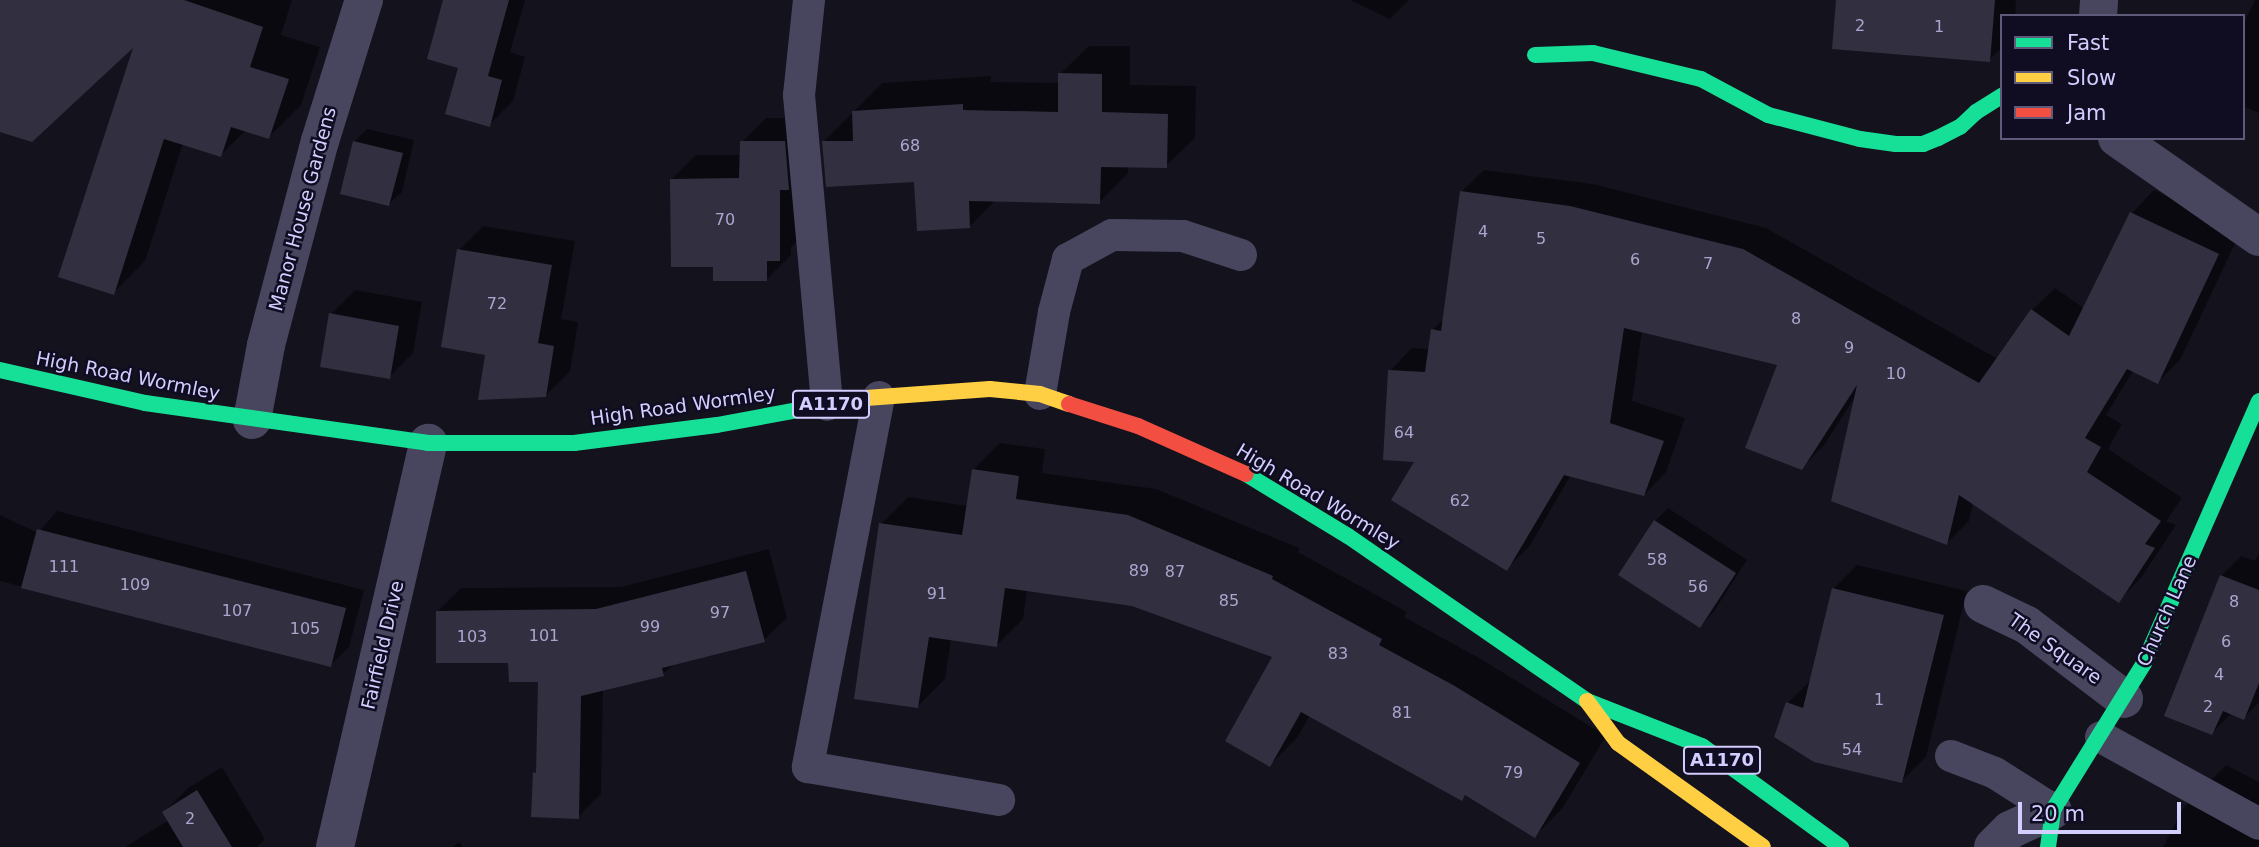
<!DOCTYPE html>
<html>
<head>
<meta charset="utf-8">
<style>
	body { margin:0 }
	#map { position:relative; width:2259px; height:847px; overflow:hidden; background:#14121d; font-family:"DejaVu Sans",sans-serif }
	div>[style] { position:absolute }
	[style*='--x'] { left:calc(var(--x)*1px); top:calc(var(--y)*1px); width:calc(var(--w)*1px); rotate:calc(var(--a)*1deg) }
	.shadow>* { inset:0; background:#0007 }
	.building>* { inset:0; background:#323040 }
	.lane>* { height:32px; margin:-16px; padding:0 16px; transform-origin:16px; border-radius:16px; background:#47465e }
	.street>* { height:38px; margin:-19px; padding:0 19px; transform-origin:19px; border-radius:19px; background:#47465e }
	.fast>* { height:16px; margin:-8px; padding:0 8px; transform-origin:8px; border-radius:8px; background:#16e098 }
	.slow>* { height:16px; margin:-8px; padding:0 8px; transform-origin:8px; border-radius:8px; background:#ffcf43 }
	.jam>* { height:16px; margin:-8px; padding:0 8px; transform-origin:8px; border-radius:8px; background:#f24e42 }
	span { translate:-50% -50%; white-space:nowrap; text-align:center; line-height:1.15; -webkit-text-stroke:5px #100d22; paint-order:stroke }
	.number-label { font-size:16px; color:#aaa6cf }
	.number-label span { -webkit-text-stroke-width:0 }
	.shield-label span { padding:2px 5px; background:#100d22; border:2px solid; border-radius:5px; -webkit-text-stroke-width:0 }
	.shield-label { font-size:18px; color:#d2ceff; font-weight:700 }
	.street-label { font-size:19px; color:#d2ceff }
	.legend { position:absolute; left:2000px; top:14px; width:245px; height:126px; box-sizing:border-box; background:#100d22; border:2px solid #5e5a7a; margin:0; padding:9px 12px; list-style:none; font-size:21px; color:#d2ceff }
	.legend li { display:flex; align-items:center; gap:14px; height:35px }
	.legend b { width:35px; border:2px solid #5e5a7a }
	.scale { position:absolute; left:2018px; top:802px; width:163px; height:32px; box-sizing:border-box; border:4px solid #d2ceff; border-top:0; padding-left:9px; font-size:21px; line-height:24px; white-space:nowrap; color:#d2ceff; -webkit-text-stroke:5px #100d22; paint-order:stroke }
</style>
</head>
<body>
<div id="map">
	<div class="shadow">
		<div style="clip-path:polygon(0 0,292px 0,281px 35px,320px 47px,301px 105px,269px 137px,246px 130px,221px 155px,183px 143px,145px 261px,113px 293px,137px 42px,0 130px)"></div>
		<div style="clip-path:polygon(445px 0,525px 0,510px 52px,525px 57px,513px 101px,489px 125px,461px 67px)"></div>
		<div style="clip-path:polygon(1350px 0,1409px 0,1390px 19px)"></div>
		<div style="clip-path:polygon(1838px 0,2016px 0,2015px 16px,2002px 16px,2002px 48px,1989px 60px)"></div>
		<div style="clip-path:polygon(2255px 0,2259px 0,2259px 113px,2243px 106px,2243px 25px)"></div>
		<div style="clip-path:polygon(1089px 46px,1130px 46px,1130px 85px,1196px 86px,1195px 138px,1166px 166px,1128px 165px,1128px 173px,1100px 202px,996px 200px,969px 227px,916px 180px,823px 142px,882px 83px,991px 76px,991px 82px,1060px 83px,1060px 74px)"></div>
		<div style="clip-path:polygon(766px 118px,808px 118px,803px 235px,791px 247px,791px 255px,767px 279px,715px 265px,672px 179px,696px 155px,741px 155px,742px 142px)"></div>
		<div style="clip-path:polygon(367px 129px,414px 140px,402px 192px,389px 204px,354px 142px)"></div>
		<div style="clip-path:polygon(1484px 170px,1593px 184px,1766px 228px,1998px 359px,2032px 310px,2055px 288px,2085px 309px,2132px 213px,2154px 190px,2241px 231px,2180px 360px,2158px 382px,2133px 371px,2106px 415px,2122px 424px,2108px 449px,2182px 498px,2166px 521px,2176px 525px,2141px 578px,2119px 600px,1973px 502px,1969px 521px,1947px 543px,1855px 397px,1824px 445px,1802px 468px,1779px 364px,1642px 331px,1632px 401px,1685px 418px,1666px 472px,1644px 495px,1571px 475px,1529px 547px,1506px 569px,1417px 461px,1390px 371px,1412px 348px,1430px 349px,1432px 330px,1445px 318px,1461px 192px)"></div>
		<div style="clip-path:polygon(483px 226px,575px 241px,561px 319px,578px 322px,570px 372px,545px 396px,459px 250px)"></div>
		<div style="clip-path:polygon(355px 290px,422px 302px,413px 353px,389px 377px,331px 314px)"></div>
		<div style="clip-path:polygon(1000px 443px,1045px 449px,1042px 473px,1156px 489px,1299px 548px,1298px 552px,1407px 612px,1404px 617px,1481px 659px,1606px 736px,1562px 809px,1535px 836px,1467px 794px,1462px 799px,1310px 715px,1297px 738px,1270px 765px,1274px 656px,1133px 605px,1027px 590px,1023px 619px,996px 646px,951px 639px,945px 679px,918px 706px,881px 524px,908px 497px,968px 506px,973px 470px)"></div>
		<div style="clip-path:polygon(1668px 508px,1747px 560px,1713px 613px,1700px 626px,1655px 521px)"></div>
		<div style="clip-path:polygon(57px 511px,364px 590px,349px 647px,331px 665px,0 581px,0 515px,38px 533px)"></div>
		<div style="clip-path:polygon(769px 549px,787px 618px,764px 640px,675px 663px,663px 674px,603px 689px,601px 794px,578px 817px,535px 773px,538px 770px,540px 681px,438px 611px,461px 588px,621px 587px)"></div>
		<div style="clip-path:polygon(2259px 553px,2259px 702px,2244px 718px,2232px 713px,2212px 733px,2167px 715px,2222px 575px,2241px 556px,2255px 561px)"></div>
		<div style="clip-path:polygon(1857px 565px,1967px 591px,1926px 757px,1902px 781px,1788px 703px,1812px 679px,1833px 589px)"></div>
		<div style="clip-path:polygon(2226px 765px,2259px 782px,2259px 847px,2163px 847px,2184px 807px)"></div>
		<div style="clip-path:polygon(222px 767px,265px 839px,257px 847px,125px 847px,169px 820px,164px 812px,188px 788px)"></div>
		<div style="clip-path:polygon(459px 842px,463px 847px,453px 847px)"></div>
	</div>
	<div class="building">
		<div style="clip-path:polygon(0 0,184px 0,263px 27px,250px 67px,289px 79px,269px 139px,231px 127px,221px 157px,164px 139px,114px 295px,58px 277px,133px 48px,32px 142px,0 132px)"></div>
		<div style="clip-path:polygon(443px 0,509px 0,488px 76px,502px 80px,490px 127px,445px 114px,458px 68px,427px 59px)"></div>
		<div style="clip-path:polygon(1836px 0,1995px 0,1990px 62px,1832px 49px)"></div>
		<div style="clip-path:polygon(1058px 73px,1102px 74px,1102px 112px,1168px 114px,1167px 168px,1101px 167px,1100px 204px,969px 201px,970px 228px,917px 231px,914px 182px,826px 187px,822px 141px,853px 141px,852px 111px,963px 104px,963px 110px,1058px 112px)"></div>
		<div style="clip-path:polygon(353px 141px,403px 153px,389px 206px,340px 194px)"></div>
		<div style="clip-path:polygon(740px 141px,785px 141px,789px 190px,780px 190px,780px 261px,767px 261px,767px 281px,713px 281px,713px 267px,671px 267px,670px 179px,739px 178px)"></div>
		<div style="clip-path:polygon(1460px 191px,1570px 206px,1743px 249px,1979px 383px,2031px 309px,2069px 336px,2130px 212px,2219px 254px,2158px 384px,2127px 369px,2085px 438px,2101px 447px,2087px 472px,2161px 521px,2145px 544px,2155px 548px,2119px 603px,1959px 495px,1947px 545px,1831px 501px,1857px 385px,1802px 470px,1745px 448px,1777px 365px,1624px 328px,1610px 423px,1664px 441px,1644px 496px,1564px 475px,1507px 571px,1391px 500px,1414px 462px,1383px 460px,1388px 370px,1425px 372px,1431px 329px,1441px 331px)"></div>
		<div style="clip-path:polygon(457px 249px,552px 265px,538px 343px,554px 346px,546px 397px,478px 400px,485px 355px,441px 347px)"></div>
		<div style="clip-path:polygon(329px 313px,399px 326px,390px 379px,320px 367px)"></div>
		<div style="clip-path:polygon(972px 469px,1019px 476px,1016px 499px,1128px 515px,1273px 576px,1272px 579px,1382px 639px,1379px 645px,1453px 685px,1580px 763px,1535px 838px,1465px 795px,1462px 801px,1301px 712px,1270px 767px,1225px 741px,1272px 657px,1132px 606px,1005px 588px,997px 647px,929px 637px,918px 708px,854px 699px,879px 523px,962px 535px)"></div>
		<div style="clip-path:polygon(1654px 520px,1736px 573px,1700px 628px,1618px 575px)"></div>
		<div style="clip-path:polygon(37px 529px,346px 608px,331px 667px,21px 588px)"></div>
		<div style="clip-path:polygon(746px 571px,765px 642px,662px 668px,664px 676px,581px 696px,579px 819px,531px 817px,533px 772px,536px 773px,538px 682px,509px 682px,508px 663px,436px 663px,436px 611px,596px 609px)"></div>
		<div style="clip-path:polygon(2220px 575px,2259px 590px,2259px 683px,2244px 720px,2223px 711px,2212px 735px,2164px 716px)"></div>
		<div style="clip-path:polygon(1832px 588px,1944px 615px,1902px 783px,1814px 762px,1774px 737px,1786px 702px,1803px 708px)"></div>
		<div style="clip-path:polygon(197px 790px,232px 847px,183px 847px,162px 812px)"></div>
	</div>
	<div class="lane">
		<div style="--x:809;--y:0;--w:96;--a:96"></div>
		<div style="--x:799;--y:95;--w:311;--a:84.8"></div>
		<div style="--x:1040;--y:394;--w:83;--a:-80.3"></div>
		<div style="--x:1054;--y:312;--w:55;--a:-75.2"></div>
		<div style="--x:1068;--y:259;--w:50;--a:-28.6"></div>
		<div style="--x:1112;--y:235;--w:71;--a:0.8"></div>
		<div style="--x:1183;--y:236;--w:61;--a:18.1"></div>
		<div style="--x:879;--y:397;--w:377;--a:100.9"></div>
		<div style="--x:808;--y:767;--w:194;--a:9.8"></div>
		<div style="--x:2101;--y:737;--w:180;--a:28.8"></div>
		<div style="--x:1951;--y:756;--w:47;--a:21.1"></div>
		<div style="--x:1995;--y:773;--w:69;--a:32.5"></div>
	</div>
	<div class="street">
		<div style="--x:2098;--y:16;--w:16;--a:-86"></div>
		<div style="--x:2117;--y:138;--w:173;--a:34.9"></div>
		<div style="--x:252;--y:420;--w:76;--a:-79.4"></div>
		<div style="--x:266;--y:345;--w:211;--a:-75.2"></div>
		<div style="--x:320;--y:141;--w:148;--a:-72.7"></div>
		<div style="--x:1983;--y:604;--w:49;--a:25.5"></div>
		<div style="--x:2027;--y:625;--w:122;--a:37.3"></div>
		<div style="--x:335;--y:847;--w:415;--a:-77"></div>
		<div style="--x:1993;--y:847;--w:24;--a:-45"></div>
		<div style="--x:2010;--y:830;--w:47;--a:-24.9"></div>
	</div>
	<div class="fast">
		<div style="--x:1535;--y:55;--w:58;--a:-2"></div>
		<div style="--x:1593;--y:53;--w:111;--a:13.5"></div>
		<div style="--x:1701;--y:79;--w:76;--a:28.2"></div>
		<div style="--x:1768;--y:115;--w:95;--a:14.6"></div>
		<div style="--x:1860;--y:139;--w:36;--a:8"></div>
		<div style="--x:1896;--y:144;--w:27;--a:0"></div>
		<div style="--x:1923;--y:144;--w:16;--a:-22"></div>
		<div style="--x:1938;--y:138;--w:25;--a:-27"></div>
		<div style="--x:1960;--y:127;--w:22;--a:-43"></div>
		<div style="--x:1976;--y:112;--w:31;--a:-32"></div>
		<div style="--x:0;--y:370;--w:149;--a:12.8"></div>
		<div style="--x:145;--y:403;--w:286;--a:8"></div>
		<div style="--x:428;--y:443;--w:146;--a:0"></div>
		<div style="--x:574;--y:443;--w:144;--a:-7.2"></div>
		<div style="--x:717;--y:425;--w:94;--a:-10.5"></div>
		<div style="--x:1246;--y:474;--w:119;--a:31.3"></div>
		<div style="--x:1348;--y:536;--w:290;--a:34.6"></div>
		<div style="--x:1587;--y:701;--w:123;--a:21.4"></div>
		<div style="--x:1702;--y:746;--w:172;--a:36"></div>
		<div style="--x:2048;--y:847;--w:37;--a:-82"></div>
		<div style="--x:2053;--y:810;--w:173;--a:-58.2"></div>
		<div style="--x:2144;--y:663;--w:286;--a:-66.3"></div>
	</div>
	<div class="slow">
		<div style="--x:809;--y:408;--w:58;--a:-10"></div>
		<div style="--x:866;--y:398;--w:124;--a:-4.2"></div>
		<div style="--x:990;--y:389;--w:50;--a:5.7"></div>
		<div style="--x:1040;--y:394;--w:31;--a:19"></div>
		<div style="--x:1587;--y:701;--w:52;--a:53.6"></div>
		<div style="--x:1618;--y:743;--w:178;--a:35.6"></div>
	</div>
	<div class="jam">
		<div style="--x:1069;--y:404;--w:72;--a:17.7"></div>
		<div style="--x:1138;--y:426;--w:118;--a:24"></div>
	</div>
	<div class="number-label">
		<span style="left:1860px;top:26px">2</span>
		<span style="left:1939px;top:27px">1</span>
		<span style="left:910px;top:146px">68</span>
		<span style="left:725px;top:220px">70</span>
		<span style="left:1483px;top:232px">4</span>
		<span style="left:1541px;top:239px">5</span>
		<span style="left:1635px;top:260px">6</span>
		<span style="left:1708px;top:264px">7</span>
		<span style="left:497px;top:304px">72</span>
		<span style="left:1796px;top:319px">8</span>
		<span style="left:1849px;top:348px">9</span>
		<span style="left:1896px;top:374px">10</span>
		<span style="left:1404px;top:433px">64</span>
		<span style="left:1460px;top:501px">62</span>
		<span style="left:1657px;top:560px">58</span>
		<span style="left:64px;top:567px">111</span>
		<span style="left:1139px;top:571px">89</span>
		<span style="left:1175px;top:572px">87</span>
		<span style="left:135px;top:585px">109</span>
		<span style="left:1698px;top:587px">56</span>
		<span style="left:937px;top:594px">91</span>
		<span style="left:1229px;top:601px">85</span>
		<span style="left:2234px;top:602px">8</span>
		<span style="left:237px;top:611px">107</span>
		<span style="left:720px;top:613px">97</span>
		<span style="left:650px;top:627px">99</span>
		<span style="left:305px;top:629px">105</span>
		<span style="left:544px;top:636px">101</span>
		<span style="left:472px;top:637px">103</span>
		<span style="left:2226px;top:642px">6</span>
		<span style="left:1338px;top:654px">83</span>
		<span style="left:2219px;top:675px">4</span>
		<span style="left:1879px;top:700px">1</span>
		<span style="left:2208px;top:707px">2</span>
		<span style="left:1402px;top:713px">81</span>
		<span style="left:1852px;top:750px">54</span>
		<span style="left:1513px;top:773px">79</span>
		<span style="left:190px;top:819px">2</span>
	</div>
	<div class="shield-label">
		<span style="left:831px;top:404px">A1170</span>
		<span style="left:1722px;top:760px">A1170</span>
	</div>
	<div class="street-label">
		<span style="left:303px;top:209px;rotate:-75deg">Manor House Gardens</span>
		<span style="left:128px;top:376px;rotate:11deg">High Road Wormley</span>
		<span style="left:683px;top:406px;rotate:-8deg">High Road Wormley</span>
		<span style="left:1318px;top:497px;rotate:31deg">High Road Wormley</span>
		<span style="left:2167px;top:611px;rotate:-66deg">Church Lane</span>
		<span style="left:383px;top:645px;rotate:-77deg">Fairfield Drive</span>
		<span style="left:2055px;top:649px;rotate:35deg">The Square</span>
	</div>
	<ul class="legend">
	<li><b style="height:9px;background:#16e098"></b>Fast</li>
	<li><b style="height:9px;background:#ffcf43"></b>Slow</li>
	<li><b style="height:9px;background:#f24e42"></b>Jam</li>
	</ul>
	<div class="scale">20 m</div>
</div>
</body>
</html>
